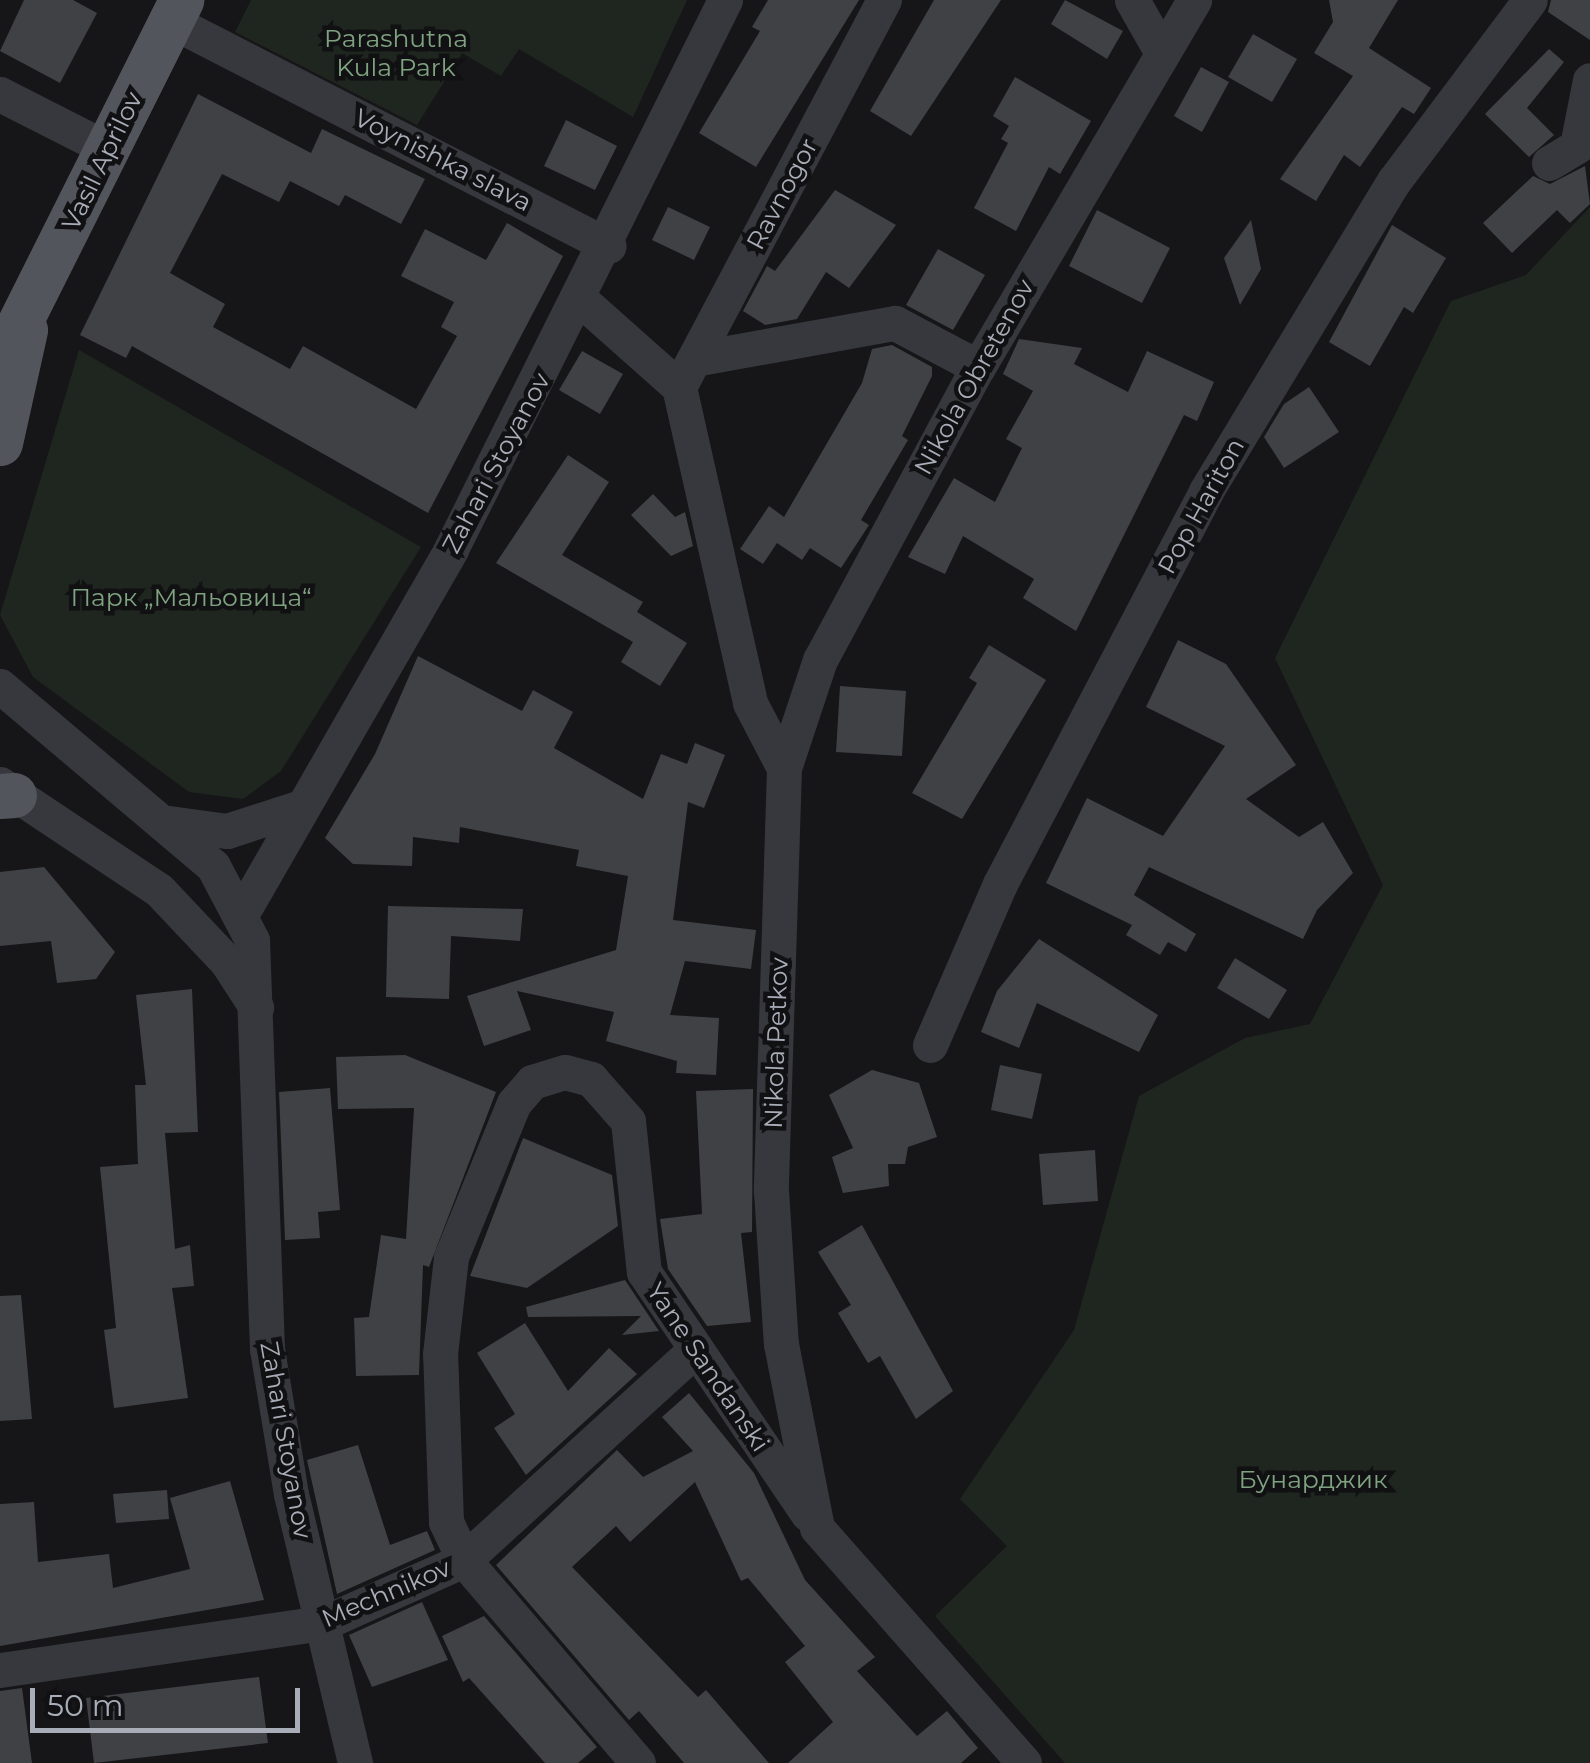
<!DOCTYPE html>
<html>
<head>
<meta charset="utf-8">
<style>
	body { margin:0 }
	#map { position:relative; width:1590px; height:1763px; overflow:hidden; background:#161618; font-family:Montserrat,sans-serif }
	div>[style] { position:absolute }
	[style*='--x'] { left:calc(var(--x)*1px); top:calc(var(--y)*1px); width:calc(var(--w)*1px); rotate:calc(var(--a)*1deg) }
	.green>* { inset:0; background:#1e261f }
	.building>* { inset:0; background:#404145 }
	.minor>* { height:35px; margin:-17.5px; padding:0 17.5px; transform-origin:17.5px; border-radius:17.5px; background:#37383d }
	.major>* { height:45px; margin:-22.5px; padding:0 22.5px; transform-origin:22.5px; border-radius:22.5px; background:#53555c }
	span { translate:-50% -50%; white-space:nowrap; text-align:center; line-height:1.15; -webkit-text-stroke:9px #111113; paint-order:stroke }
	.park-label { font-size:25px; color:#7fa381 }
	.street-label { font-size:25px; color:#a8adb8 }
	.scale { position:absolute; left:30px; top:1688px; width:270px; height:45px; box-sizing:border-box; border:5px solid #a8adb8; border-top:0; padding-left:12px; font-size:30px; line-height:35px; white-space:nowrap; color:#a8adb8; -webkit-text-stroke:8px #111113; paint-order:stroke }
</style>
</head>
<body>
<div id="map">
	<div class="green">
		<div style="clip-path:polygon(251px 0,687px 0,633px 117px,519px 49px,501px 76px,462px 53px,417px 125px,235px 32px)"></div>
		<div style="clip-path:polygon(1590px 207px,1590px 1763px,1065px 1763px,935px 1616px,1007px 1546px,960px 1499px,1074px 1330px,1139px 1096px,1245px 1038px,1310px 1024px,1383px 885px,1275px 658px,1451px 301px,1526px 275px)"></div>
		<div style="clip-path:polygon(79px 350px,421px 547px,281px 771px,243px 799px,189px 792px,33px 677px,0 615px)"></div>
	</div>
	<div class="building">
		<div style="clip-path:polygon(24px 0,73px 0,97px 13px,60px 83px,0 51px)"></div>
		<div style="clip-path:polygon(768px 0,859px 0,756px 167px,699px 133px,760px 31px,752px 27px)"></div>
		<div style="clip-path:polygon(934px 0,1001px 0,911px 136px,870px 111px)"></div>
		<div style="clip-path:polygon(1065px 0,1123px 31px,1107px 59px,1051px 24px)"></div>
		<div style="clip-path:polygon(1329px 0,1398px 0,1369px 48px,1431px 88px,1414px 114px,1402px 107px,1360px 167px,1344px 155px,1316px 201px,1280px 179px,1353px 76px,1314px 53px,1333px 22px)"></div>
		<div style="clip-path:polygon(1551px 0,1590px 0,1590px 40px,1548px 12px)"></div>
		<div style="clip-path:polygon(1253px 34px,1297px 59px,1272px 102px,1228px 77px)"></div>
		<div style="clip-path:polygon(1549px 49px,1564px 62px,1527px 108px,1554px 135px,1529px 157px,1485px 114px)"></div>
		<div style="clip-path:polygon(1201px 67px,1229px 82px,1202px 132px,1174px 116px)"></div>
		<div style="clip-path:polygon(1015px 77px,1091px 121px,1060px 174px,1049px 167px,1016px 231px,974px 208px,1008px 143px,1001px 139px,1009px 126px,993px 116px)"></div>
		<div style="clip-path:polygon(198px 94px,311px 153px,322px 129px,425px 179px,401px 224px,345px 195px,339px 206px,290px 181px,279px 202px,222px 174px,170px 273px,225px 304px,213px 327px,290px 369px,303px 346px,416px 409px,457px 336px,441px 327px,454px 302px,401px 276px,425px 229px,486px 260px,507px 223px,563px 256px,428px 513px,132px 346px,126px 358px,80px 335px)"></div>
		<div style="clip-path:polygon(566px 120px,617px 146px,595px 190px,544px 166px)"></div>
		<div style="clip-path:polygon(1585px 166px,1590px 204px,1570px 223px,1557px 210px,1512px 253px,1483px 223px,1533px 176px,1550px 184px)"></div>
		<div style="clip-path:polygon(835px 190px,896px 225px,849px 288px,826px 272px,797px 319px,765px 325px,743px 311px,767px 266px,775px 271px)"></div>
		<div style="clip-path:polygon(668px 207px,710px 227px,694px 260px,652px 240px)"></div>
		<div style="clip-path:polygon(1097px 210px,1170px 248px,1142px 303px,1069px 266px)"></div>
		<div style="clip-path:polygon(1251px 220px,1261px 269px,1240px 305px,1224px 258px)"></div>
		<div style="clip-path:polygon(1392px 225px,1446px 258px,1413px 313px,1404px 307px,1370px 366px,1329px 342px)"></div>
		<div style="clip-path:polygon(938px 249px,985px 275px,953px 330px,906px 305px)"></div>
		<div style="clip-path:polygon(1019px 339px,1082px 348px,1074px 364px,1128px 392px,1147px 351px,1214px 382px,1197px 421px,1184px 415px,1076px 631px,1023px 598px,1034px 579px,963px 536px,945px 574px,908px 557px,954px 478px,995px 502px,1022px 448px,1006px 439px,1033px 391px,1003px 374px)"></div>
		<div style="clip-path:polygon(892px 345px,932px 367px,932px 376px,902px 436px,908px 440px,861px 520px,869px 525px,841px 568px,810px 548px,802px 560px,777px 543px,763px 564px,740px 549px,769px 506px,784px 517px,862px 383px,872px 349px)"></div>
		<div style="clip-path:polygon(582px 351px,623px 374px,600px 414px,559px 390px)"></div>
		<div style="clip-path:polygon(1309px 387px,1339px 432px,1284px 468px,1264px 437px,1284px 404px)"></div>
		<div style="clip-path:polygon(568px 455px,609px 482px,562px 555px,643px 602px,637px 612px,687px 643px,660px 686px,621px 662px,633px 642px,496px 563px)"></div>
		<div style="clip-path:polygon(653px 494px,675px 517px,685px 512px,693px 546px,671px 556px,631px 515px)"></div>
		<div style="clip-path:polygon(1178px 640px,1226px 664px,1296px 765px,1246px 799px,1299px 837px,1323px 822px,1353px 873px,1317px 910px,1303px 939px,1149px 867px,1134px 895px,1196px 934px,1186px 952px,1168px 942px,1160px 955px,1126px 935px,1132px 925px,1046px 883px,1087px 798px,1163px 836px,1225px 746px,1146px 707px)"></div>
		<div style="clip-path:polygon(989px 645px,1046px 680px,962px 819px,912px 793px,977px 683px,969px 678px)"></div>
		<div style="clip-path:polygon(418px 656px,522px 711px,533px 690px,573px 712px,554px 748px,643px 799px,661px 754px,687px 764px,695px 743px,725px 755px,704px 808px,688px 802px,673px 920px,756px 930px,751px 969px,685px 961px,670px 1015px,719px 1018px,716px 1075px,676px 1073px,677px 1061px,606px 1041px,614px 1012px,517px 991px,531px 1030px,484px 1046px,467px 996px,616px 950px,628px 876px,576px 866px,579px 850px,460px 827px,459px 843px,413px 837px,412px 866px,353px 864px,325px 838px,375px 754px)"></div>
		<div style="clip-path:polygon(840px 686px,906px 691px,902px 756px,836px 752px)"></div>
		<div style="clip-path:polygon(44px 867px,115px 952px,96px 979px,57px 983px,51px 941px,0 946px,0 872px)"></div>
		<div style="clip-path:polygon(388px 906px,523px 909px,520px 941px,451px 936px,449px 999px,386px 997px)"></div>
		<div style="clip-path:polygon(1039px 939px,1158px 1015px,1139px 1052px,1037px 1003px,1019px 1048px,981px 1032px,997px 991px)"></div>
		<div style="clip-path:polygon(1235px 958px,1287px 990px,1269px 1019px,1217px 988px)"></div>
		<div style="clip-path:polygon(192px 989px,198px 1132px,165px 1133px,175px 1249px,190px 1245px,194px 1286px,172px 1288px,188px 1398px,114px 1408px,104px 1330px,116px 1328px,100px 1167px,138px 1164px,135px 1085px,146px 1085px,136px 995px)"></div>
		<div style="clip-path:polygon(405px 1055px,496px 1092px,429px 1267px,423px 1265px,419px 1375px,356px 1376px,354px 1318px,369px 1317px,381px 1235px,406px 1239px,414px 1108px,338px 1109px,336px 1057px)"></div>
		<div style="clip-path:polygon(1000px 1065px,1042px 1074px,1032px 1119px,991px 1110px)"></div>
		<div style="clip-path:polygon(872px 1070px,919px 1083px,937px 1137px,908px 1147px,905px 1164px,888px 1164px,889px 1186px,843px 1193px,832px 1157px,853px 1148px,829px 1095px)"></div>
		<div style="clip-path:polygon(330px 1088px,340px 1210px,318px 1212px,320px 1238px,285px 1240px,279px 1092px)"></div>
		<div style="clip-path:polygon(753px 1089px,752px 1232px,741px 1233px,751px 1322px,707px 1326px,668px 1269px,660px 1219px,702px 1214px,696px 1091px)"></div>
		<div style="clip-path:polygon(523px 1138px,612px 1175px,618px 1226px,527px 1288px,470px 1276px)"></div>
		<div style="clip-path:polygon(1095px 1150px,1098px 1201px,1043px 1205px,1039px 1154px)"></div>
		<div style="clip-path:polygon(862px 1225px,953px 1391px,916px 1419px,880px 1356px,868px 1363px,838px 1313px,851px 1305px,818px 1252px)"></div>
		<div style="clip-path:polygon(625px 1280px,659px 1331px,622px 1335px,641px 1316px,528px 1317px,526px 1307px)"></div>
		<div style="clip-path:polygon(21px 1295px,32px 1419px,0 1421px,0 1296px)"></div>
		<div style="clip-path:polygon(525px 1323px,568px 1391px,609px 1348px,637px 1374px,526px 1475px,494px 1428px,515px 1414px,477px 1353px)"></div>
		<div style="clip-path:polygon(689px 1393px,754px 1473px,805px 1580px,875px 1657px,857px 1671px,917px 1736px,947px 1711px,978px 1748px,961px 1763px,788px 1763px,833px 1722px,785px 1662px,805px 1646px,748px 1578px,741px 1581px,695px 1482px,630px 1542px,616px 1526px,572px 1567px,698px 1697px,706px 1690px,769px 1763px,684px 1763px,639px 1711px,629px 1720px,496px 1565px,617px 1450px,643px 1477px,693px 1451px,662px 1417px)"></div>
		<div style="clip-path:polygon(358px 1445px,390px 1545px,427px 1531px,435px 1550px,337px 1594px,307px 1460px)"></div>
		<div style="clip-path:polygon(230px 1481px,264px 1600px,0 1646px,0 1504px,34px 1502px,38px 1562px,109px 1554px,113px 1588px,190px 1569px,170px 1498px)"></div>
		<div style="clip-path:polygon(167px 1490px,169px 1519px,116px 1523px,113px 1494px)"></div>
		<div style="clip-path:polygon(422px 1602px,448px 1660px,372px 1687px,349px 1635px)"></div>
		<div style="clip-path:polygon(484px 1616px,597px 1747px,578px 1763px,545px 1763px,469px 1678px,463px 1682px,442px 1636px)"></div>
		<div style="clip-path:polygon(259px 1677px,268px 1743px,94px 1763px,86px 1698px)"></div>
		<div style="clip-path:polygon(22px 1688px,32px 1763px,0 1763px,0 1691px)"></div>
	</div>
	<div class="minor">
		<div style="--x:1132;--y:0;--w:59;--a:60.4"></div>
		<div style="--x:171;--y:21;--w:492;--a:27.2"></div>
		<div style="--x:0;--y:94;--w:119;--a:27"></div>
		<div style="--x:1549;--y:163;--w:33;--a:-31"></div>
		<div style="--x:1577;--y:146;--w:67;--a:-78.9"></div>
		<div style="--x:581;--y:300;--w:131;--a:41.6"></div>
		<div style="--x:679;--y:387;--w:324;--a:77.3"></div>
		<div style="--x:750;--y:703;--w:73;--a:62.4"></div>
		<div style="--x:784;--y:768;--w:423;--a:91.8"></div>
		<div style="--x:771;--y:1191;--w:153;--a:86.3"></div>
		<div style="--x:781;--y:1344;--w:187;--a:78.9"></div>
		<div style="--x:817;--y:1528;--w:313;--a:48.6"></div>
		<div style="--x:694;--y:359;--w:204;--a:-10.2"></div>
		<div style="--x:895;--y:323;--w:94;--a:27.9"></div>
		<div style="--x:679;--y:387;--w:438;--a:-62.1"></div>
		<div style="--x:0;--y:686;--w:279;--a:40.2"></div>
		<div style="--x:213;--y:866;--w:84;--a:62.2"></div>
		<div style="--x:252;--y:940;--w:409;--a:87.9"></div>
		<div style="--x:267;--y:1349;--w:147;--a:80.6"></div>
		<div style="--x:291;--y:1494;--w:277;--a:76.6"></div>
		<div style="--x:784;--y:768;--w:114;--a:-71.6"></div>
		<div style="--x:820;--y:660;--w:333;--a:-61.7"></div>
		<div style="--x:978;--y:367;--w:426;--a:-59.5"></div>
		<div style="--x:0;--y:784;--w:191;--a:33.7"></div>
		<div style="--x:159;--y:890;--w:99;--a:46.6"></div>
		<div style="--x:227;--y:962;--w:54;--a:57.2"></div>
		<div style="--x:169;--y:823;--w:59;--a:7.9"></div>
		<div style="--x:227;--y:831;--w:78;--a:-18"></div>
		<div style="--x:242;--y:913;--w:420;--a:-60.1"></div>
		<div style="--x:451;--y:549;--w:614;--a:-63.48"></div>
		<div style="--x:930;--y:1045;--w:176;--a:-66.5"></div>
		<div style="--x:1000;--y:884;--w:444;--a:-62.3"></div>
		<div style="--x:1206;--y:491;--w:363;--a:-58.8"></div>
		<div style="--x:1394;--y:181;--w:226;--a:-53.1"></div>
		<div style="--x:0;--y:1670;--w:326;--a:-8.3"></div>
		<div style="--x:323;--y:1623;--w:154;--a:-24.1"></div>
		<div style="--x:464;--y:1560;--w:311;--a:-42.3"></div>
		<div style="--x:638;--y:1763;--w:267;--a:-130.6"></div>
		<div style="--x:464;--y:1560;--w:42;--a:-115.3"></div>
		<div style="--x:446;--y:1522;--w:168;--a:-92"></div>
		<div style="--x:440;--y:1354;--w:98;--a:-83.5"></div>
		<div style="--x:451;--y:1257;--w:166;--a:-67.8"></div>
		<div style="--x:514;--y:1103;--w:28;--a:-49"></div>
		<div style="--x:532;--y:1082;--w:34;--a:-17"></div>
		<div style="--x:565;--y:1072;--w:27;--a:15"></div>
		<div style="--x:591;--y:1079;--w:56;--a:48.6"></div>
		<div style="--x:628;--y:1121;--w:152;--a:84"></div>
		<div style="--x:644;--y:1272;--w:292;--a:55.9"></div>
	</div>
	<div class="major">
		<div style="--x:0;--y:362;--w:405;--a:-63.4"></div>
		<div style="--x:0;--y:443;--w:116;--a:-77.5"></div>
		<div style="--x:0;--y:796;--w:14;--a:-4"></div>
	</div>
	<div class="park-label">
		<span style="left:396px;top:53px">Parashutna<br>Kula Park</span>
		<span style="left:191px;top:597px">Парк „Мальовица“</span>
		<span style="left:1313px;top:1479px">Бунарджик</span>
	</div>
	<div class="street-label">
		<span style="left:443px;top:160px;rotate:27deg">Voynishka slava</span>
		<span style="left:102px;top:161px;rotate:-64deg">Vasil Aprilov</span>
		<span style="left:782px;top:194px;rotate:-62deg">Ravnogor</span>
		<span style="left:974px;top:377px;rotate:-61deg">Nikola Obretenov</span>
		<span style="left:496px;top:463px;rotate:-62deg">Zahari Stoyanov</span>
		<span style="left:1201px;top:506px;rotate:-61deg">Pop Hariton</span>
		<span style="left:776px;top:1043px;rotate:-88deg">Nikola Petkov</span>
		<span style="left:708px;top:1367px;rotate:56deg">Yane Sandanski</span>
		<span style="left:286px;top:1440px;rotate:80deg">Zahari Stoyanov</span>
		<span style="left:386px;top:1593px;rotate:-23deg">Mechnikov</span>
	</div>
	<div class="scale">50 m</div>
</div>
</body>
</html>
